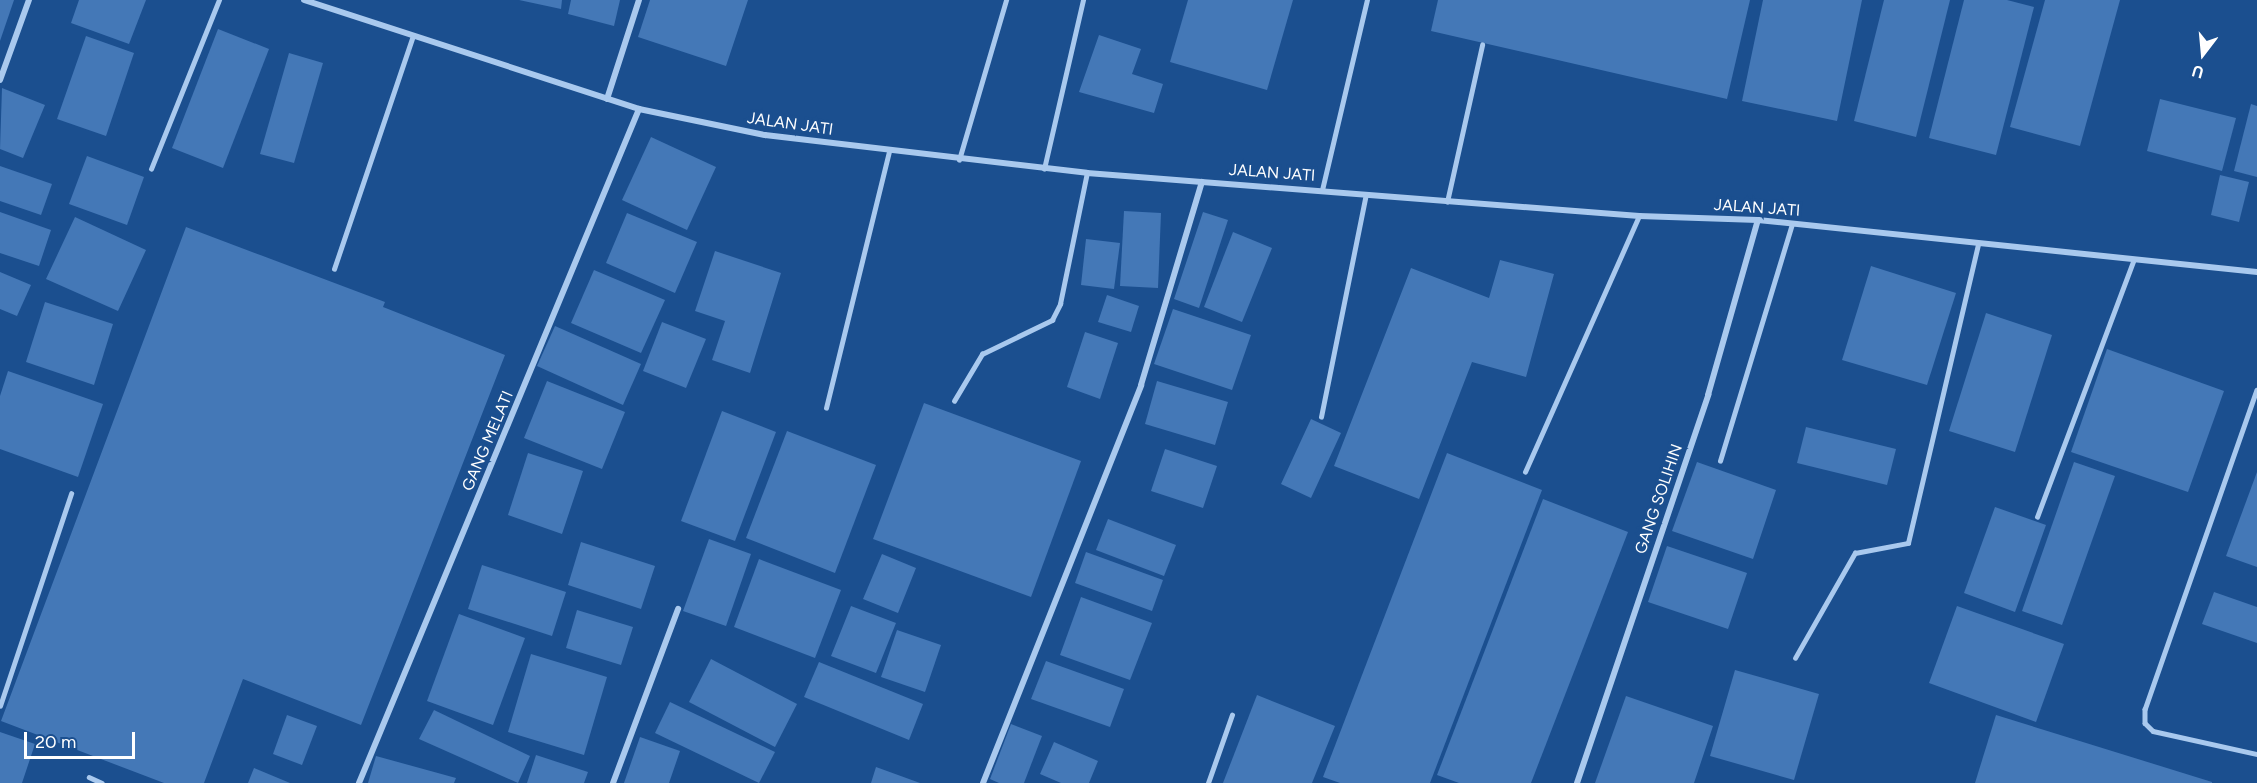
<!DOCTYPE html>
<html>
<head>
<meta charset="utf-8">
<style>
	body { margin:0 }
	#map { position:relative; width:2257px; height:783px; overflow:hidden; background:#1b4f8f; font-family:Figtree,sans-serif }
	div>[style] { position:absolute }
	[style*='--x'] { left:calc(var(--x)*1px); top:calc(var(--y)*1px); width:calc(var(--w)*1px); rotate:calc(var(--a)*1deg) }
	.building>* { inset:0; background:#4478b7 }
	.lane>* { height:4.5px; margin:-2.25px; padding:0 2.25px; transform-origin:2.25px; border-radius:2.25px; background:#a9c9ee }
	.street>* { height:6px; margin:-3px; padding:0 3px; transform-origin:3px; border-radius:3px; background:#a9c9ee }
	span { translate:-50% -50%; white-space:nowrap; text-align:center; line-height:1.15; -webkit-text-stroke:6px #1b4f8f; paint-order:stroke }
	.street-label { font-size:16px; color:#fff }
	.north { position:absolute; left:2173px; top:24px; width:60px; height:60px; -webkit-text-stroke:4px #1b4f8f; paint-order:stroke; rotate:196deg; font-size:16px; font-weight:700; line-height:24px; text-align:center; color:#fff }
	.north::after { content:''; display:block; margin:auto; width:21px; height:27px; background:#fff; clip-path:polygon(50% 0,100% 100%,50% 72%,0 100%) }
	.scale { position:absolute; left:24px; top:732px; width:111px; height:27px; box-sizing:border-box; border:3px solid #fff; border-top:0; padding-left:8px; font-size:18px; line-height:21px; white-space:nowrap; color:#fff; -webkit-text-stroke:4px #1b4f8f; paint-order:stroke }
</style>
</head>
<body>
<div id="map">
	<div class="building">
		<div style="clip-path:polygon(0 0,14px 0,0 41px)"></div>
		<div style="clip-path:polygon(79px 0,146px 0,129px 44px,71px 23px)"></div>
		<div style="clip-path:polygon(519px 0,562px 0,561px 9px)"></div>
		<div style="clip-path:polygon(571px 0,620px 0,614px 26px,568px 14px)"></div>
		<div style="clip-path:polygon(650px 0,748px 0,726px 66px,638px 37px)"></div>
		<div style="clip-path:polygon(1188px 0,1293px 0,1267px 90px,1170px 62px)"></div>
		<div style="clip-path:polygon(1438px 0,1750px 0,1727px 99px,1431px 31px)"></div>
		<div style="clip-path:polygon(1763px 0,1862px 0,1837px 121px,1742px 101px)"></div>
		<div style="clip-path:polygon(1884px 0,1950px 0,1916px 137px,1854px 121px)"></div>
		<div style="clip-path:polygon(1964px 0,2007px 0,2034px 7px,1996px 155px,1929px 138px)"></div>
		<div style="clip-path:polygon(2045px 0,2120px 0,2080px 146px,2010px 127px)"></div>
		<div style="clip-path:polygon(218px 29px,269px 49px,223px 168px,172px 148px)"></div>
		<div style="clip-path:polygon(1099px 35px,1141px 49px,1132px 74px,1163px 84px,1154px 113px,1079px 92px)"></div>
		<div style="clip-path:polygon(86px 36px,134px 53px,106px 136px,57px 119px)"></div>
		<div style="clip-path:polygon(289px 53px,323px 63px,294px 163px,260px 154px)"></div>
		<div style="clip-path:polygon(2px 88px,45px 105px,23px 158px,0 149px)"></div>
		<div style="clip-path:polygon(2160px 99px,2236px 118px,2222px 171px,2147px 151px)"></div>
		<div style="clip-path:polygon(2251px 104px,2257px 106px,2257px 177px,2234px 171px)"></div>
		<div style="clip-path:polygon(651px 137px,716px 167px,687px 230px,622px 200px)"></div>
		<div style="clip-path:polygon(87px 156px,144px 177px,127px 225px,69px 204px)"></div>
		<div style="clip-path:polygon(0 166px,52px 184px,41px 215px,0 201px)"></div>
		<div style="clip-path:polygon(2220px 175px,2249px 182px,2239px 222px,2211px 215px)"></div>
		<div style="clip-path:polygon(1124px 211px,1161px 213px,1158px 288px,1120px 286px)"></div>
		<div style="clip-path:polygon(0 212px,51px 230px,39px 266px,0 253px)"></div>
		<div style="clip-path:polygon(1203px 212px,1228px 220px,1199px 308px,1174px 299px)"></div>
		<div style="clip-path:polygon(627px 213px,697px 242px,675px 293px,606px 263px)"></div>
		<div style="clip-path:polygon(75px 217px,146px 250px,118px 311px,46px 279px)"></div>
		<div style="clip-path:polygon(186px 227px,385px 302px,383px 307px,505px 355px,361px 725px,243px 679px,204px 783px,164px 783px,1px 721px)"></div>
		<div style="clip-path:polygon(1233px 232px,1272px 248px,1242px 322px,1204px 307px)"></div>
		<div style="clip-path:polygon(1086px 239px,1120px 243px,1114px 289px,1081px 285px)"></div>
		<div style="clip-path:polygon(715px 251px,781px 273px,750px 373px,712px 360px,725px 321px,695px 311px)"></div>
		<div style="clip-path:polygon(1500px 260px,1554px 274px,1526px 377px,1472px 362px,1419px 499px,1334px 466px,1411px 268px,1489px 298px)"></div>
		<div style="clip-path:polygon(1871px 266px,1956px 293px,1927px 385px,1842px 360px)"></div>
		<div style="clip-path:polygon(594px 270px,665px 300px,641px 353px,571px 323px)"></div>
		<div style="clip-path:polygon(0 272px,31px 285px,17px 316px,0 309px)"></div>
		<div style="clip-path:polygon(1107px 295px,1139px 306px,1131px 332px,1098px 322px)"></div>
		<div style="clip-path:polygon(45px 302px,113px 324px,94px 385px,26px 362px)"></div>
		<div style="clip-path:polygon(1173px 309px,1251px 335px,1232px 390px,1154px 364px)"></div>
		<div style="clip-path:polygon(1986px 313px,2052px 335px,2015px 452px,1949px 431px)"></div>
		<div style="clip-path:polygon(662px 322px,706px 339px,686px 388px,643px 371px)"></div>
		<div style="clip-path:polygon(555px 326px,641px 364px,623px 405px,537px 366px)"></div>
		<div style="clip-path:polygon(1085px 332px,1118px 343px,1100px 399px,1067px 387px)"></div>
		<div style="clip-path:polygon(2107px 349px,2224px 391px,2188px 492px,2071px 452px)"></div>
		<div style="clip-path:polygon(8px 371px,103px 404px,78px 477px,0 449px,0 396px)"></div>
		<div style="clip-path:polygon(547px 381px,625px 412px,602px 469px,524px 438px)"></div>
		<div style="clip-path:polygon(1157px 381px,1228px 402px,1215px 445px,1145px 424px)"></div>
		<div style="clip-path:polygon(924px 403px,1081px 461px,1031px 597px,873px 539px)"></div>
		<div style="clip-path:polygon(722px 411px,776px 432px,735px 541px,681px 521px)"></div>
		<div style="clip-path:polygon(1311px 419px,1341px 433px,1311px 498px,1281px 484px)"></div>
		<div style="clip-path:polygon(1806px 427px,1896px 449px,1887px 485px,1797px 463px)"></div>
		<div style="clip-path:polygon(787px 431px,876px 465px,835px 573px,746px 538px)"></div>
		<div style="clip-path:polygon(1165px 449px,1217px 466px,1203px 508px,1151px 491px)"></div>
		<div style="clip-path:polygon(528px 453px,583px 471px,562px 534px,508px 515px)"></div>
		<div style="clip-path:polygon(1447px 453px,1542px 490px,1430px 783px,1340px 783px,1323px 777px)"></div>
		<div style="clip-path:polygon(1697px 462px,1776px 490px,1753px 559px,1672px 531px)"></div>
		<div style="clip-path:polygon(2074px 462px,2115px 476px,2062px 625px,2022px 611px)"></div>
		<div style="clip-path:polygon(2257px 472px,2257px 567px,2226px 556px)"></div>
		<div style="clip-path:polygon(1543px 499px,1628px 532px,1531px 783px,1459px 783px,1437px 775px)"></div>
		<div style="clip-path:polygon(1995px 507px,2046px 525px,2015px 612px,1964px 593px)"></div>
		<div style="clip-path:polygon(1108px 519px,1176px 545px,1164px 576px,1096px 550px)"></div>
		<div style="clip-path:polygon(709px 539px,751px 554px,726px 626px,683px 611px)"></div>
		<div style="clip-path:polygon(581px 542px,655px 566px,641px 609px,568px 585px)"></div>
		<div style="clip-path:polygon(1667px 546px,1747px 573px,1728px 629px,1648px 602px)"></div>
		<div style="clip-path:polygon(1086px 552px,1163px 580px,1152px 611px,1075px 583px)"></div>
		<div style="clip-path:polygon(882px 554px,916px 568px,898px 613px,863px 599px)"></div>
		<div style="clip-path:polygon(759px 559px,841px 590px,815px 658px,734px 627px)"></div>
		<div style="clip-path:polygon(482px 565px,566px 592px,552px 636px,468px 609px)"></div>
		<div style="clip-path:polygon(2214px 592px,2257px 607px,2257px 643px,2202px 624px)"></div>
		<div style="clip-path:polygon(1081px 597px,1152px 623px,1130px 680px,1060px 655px)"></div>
		<div style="clip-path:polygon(851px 606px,896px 623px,876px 673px,831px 656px)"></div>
		<div style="clip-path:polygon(1957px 606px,2064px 644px,2036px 722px,1929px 683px)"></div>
		<div style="clip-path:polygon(577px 610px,633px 627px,621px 665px,566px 648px)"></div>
		<div style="clip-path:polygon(459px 614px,525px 638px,493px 725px,427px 701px)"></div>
		<div style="clip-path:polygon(897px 630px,941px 645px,925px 692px,881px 677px)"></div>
		<div style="clip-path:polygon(531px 654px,607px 677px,584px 755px,508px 732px)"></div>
		<div style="clip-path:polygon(711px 659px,797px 704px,775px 747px,689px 702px)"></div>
		<div style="clip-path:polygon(1046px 661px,1124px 689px,1110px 727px,1031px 699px)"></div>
		<div style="clip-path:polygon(819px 662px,923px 704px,909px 740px,804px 697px)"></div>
		<div style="clip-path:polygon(1735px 670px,1819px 694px,1794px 780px,1710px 756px)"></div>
		<div style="clip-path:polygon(1257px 695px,1335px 726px,1312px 783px,1223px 783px)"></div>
		<div style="clip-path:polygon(1626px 696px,1713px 726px,1694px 783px,1595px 783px)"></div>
		<div style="clip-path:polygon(670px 702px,775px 752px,759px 783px,655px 733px)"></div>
		<div style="clip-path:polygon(434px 710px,530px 756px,518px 783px,419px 739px)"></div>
		<div style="clip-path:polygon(287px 715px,317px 726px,302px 765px,273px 754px)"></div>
		<div style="clip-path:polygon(1996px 715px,2212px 782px,2212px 783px,1975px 783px)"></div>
		<div style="clip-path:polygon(1011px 724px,1042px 736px,1024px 783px,999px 783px,990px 779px)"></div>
		<div style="clip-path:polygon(0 732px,35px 744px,22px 783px,0 783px)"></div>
		<div style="clip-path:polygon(640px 737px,680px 751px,669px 783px,624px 783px)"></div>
		<div style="clip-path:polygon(1054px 742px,1098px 761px,1089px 783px,1061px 783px,1040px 774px)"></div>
		<div style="clip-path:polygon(536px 755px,588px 772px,584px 783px,527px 783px)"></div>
		<div style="clip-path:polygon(376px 756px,456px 778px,454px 783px,368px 783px)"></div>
		<div style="clip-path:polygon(876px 767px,920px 783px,871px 783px)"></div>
		<div style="clip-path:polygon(254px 768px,290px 783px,248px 783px)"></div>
	</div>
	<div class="lane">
		<div style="--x:959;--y:160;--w:167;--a:-73.6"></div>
		<div style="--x:151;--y:169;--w:182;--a:-68.1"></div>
		<div style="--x:1044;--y:169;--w:173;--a:-77"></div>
		<div style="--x:1322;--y:190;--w:195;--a:-76.7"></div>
		<div style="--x:1447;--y:202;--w:161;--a:-77.4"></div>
		<div style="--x:334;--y:269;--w:246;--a:-71.3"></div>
		<div style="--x:2257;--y:390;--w:338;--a:109.3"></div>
		<div style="--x:2145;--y:709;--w:14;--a:90"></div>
		<div style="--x:2145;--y:723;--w:11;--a:45"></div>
		<div style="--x:2153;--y:731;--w:107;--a:12.5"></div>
		<div style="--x:954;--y:401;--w:55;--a:-59.2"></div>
		<div style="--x:982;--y:354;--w:78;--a:-25.9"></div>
		<div style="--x:1052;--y:320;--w:18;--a:-63"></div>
		<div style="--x:1060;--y:304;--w:134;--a:-78.4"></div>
		<div style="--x:826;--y:408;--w:265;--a:-76.2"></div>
		<div style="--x:1321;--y:417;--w:227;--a:-78.6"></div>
		<div style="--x:1720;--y:461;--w:248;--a:-73.1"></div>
		<div style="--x:1525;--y:472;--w:280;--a:-66"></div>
		<div style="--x:2037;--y:517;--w:273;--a:-69.4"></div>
		<div style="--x:1795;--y:658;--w:121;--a:-60.3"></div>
		<div style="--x:1855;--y:553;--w:54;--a:-10.7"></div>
		<div style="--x:1908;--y:543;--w:306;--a:-76.8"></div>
		<div style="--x:0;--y:706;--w:224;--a:-71.5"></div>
		<div style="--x:89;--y:777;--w:14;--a:25"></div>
		<div style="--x:1208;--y:783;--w:72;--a:-70.6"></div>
	</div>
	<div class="street">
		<div style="--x:304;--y:0;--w:352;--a:18"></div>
		<div style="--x:639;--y:109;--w:129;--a:11.7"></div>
		<div style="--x:765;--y:135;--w:324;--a:6.7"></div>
		<div style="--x:1087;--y:173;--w:554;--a:4.45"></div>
		<div style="--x:1639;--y:216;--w:119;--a:1.9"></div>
		<div style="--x:1758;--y:220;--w:502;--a:5.95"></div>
		<div style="--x:0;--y:80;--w:85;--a:-70.1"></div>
		<div style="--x:607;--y:99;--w:104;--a:-72.1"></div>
		<div style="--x:359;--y:783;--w:730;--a:-67.44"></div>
		<div style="--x:613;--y:783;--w:186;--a:-69.5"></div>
		<div style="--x:983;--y:783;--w:428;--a:-68.3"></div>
		<div style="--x:1141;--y:385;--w:212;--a:-73.3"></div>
		<div style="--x:1577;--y:783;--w:410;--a:-71.3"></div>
		<div style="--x:1708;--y:395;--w:182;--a:-74.1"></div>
	</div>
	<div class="street-label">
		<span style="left:790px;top:124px;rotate:8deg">JALAN JATI</span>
		<span style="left:1272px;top:173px;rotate:4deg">JALAN JATI</span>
		<span style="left:1757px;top:208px;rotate:4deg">JALAN JATI</span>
		<span style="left:488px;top:441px;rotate:-67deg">GANG MELATI</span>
		<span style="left:1659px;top:499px;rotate:-71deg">GANG SOLIHIN</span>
	</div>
	<div class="north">U</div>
	<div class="scale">20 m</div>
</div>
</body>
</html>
